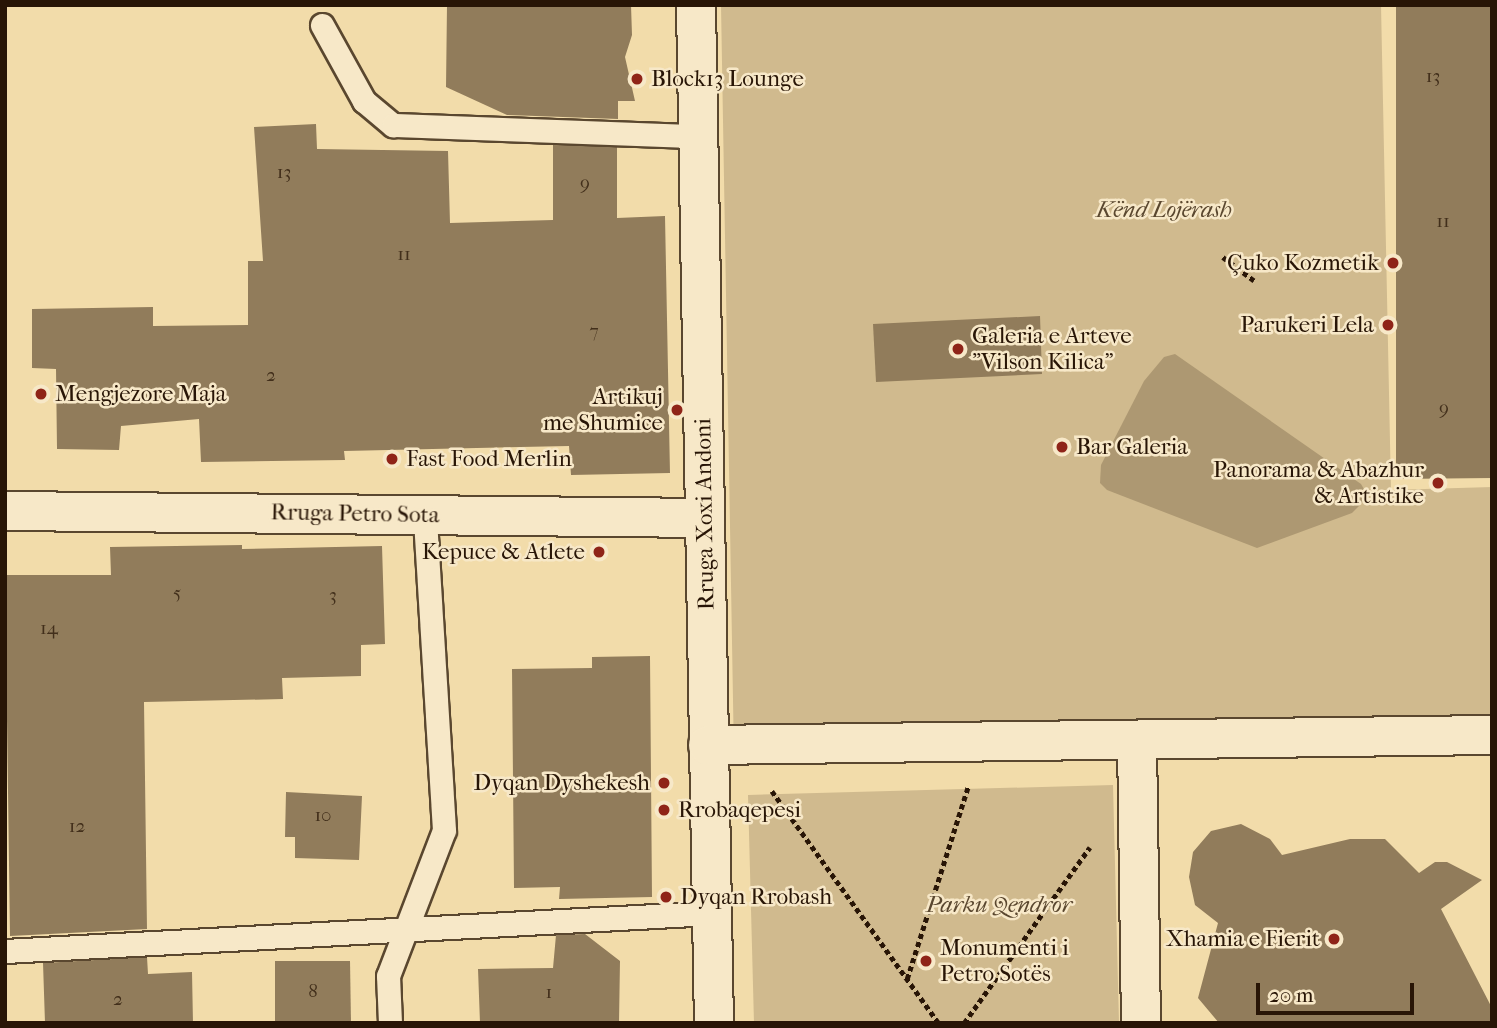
<!DOCTYPE html>
<html>
<head>
<meta charset="utf-8">
<style>
	body { margin:0 }
	#map { position:relative; width:1497px; height:1028px; overflow:hidden; background:#f2dcaa; font-family:"IM FELL French Canon",serif }
	div>[style] { position:absolute }
	[style*='--x'] { left:calc(var(--x)*1px); top:calc(var(--y)*1px); width:calc(var(--w)*1px); rotate:calc(var(--a)*1deg) }
	.green>* { inset:0; background:#d0ba8e }
	.water>* { inset:0; background:#ad9872 }
	.building>* { inset:0; background:#917c5b }
	.path>* { height:4.5px; margin-top:-2.25px; transform-origin:0; background:repeating-linear-gradient(90deg,#281506 0 5px,transparent 0 8.5px) }
	.roads { filter:drop-shadow(2px 0 #5a472f) drop-shadow(-2px 0 #5a472f) drop-shadow(0 2px #5a472f) drop-shadow(0 -2px #5a472f) }
	.lane>* { height:23px; margin:-11.5px; padding:0 11.5px; transform-origin:11.5px; border-radius:11.5px; background:#f7e8c8 }
	.street>* { height:38px; margin:-19px; padding:0 19px; transform-origin:19px; border-radius:19px; background:#f7e8c8 }
	.dots>* { width:19px; height:19px; translate:-50% -50%; box-sizing:border-box; border:4px solid #f7e8c8; border-radius:50% }
	span { translate:-50% -50%; white-space:nowrap; text-align:center; line-height:1.15; -webkit-text-stroke:5px #f7e8c8; paint-order:stroke }
	.number-label { font-size:19px; color:#422f1b }
	.number-label span { -webkit-text-stroke-width:0 }
	.poi-label { font-size:23px; color:#281506 }
	.left { translate:0 -50%; text-align:left }
	.right { translate:-100% -50%; text-align:right }
	.park-label { font-size:23px; color:#5a472f; font-style:italic }
	.street-label { font-size:23px; color:#281506 }
	.frame { position:absolute; inset:0; border:7px solid #281506; pointer-events:none }
	.scale { position:absolute; left:1256px; top:983px; width:158px; height:32px; box-sizing:border-box; border:4px solid #281506; border-top:0; padding-left:9px; font-size:21px; line-height:24px; white-space:nowrap; color:#281506; -webkit-text-stroke:5px #f7e8c8; paint-order:stroke }
</style>
</head>
<body>
<div id="map">
	<div class="green">
		<div style="clip-path:polygon(721px 5px,1381px 5px,1391px 490px,1492px 487px,1492px 749px,734px 758px)"></div>
		<div style="clip-path:polygon(1113px 785px,1119px 1023px,754px 1023px,748px 795px)"></div>
	</div>
	<div class="water">
		<div style="clip-path:polygon(1175px 354px,1361px 484px,1365px 491px,1365px 499px,1359px 506px,1352px 513px,1257px 548px,1107px 490px,1100px 483px,1101px 465px,1144px 381px,1164px 357px)"></div>
	</div>
	<div class="building">
		<div style="clip-path:polygon(447px 5px,631px 5px,632px 35px,625px 57px,635px 101px,618px 101px,618px 119px,507px 115px,446px 87px)"></div>
		<div style="clip-path:polygon(1396px 5px,1492px 5px,1492px 478px,1396px 479px)"></div>
		<div style="clip-path:polygon(316px 124px,317px 149px,448px 151px,450px 223px,553px 220px,553px 145px,617px 147px,617px 218px,665px 216px,670px 473px,571px 475px,569px 446px,344px 451px,345px 460px,201px 462px,199px 419px,121px 426px,119px 450px,57px 449px,56px 369px,32px 368px,32px 309px,153px 307px,153px 326px,248px 325px,248px 261px,263px 261px,254px 127px)"></div>
		<div style="clip-path:polygon(1040px 316px,1042px 374px,876px 382px,873px 324px)"></div>
		<div style="clip-path:polygon(242px 545px,242px 549px,382px 546px,385px 644px,361px 645px,361px 676px,282px 678px,283px 699px,144px 702px,147px 929px,10px 936px,5px 575px,111px 575px,110px 547px)"></div>
		<div style="clip-path:polygon(650px 656px,652px 897px,559px 899px,560px 887px,514px 888px,512px 669px,592px 668px,592px 657px)"></div>
		<div style="clip-path:polygon(286px 792px,362px 796px,359px 860px,295px 858px,295px 837px,285px 837px)"></div>
		<div style="clip-path:polygon(1241px 824px,1270px 839px,1282px 855px,1350px 839px,1385px 839px,1419px 873px,1435px 862px,1447px 862px,1482px 880px,1441px 909px,1492px 1008px,1492px 1023px,1219px 1023px,1198px 998px,1218px 923px,1195px 905px,1189px 877px,1193px 852px,1211px 831px)"></div>
		<div style="clip-path:polygon(585px 934px,620px 961px,619px 1023px,480px 1023px,478px 969px,553px 968px,556px 935px)"></div>
		<div style="clip-path:polygon(147px 957px,148px 974px,192px 972px,193px 1023px,45px 1023px,43px 963px)"></div>
		<div style="clip-path:polygon(275px 961px,350px 961px,351px 1023px,275px 1023px)"></div>
	</div>
	<div class="path">
		<div style="--x:1223;--y:257;--w:39;--a:37"></div>
		<div style="--x:772;--y:791;--w:286;--a:54.3"></div>
		<div style="--x:907;--y:979;--w:201;--a:-72.4"></div>
		<div style="--x:964;--y:1023;--w:216;--a:-54.4"></div>
	</div>
	<div class="roads">
		<div class="lane">
			<div style="--x:322;--y:25;--w:87;--a:61.1"></div>
			<div style="--x:364;--y:101;--w:38;--a:40"></div>
			<div style="--x:393;--y:125;--w:306;--a:2.1"></div>
			<div style="--x:5;--y:951;--w:708;--a:-3.08"></div>
			<div style="--x:390;--y:1023;--w:47;--a:-92.4"></div>
			<div style="--x:388;--y:976;--w:156;--a:-69"></div>
			<div style="--x:444;--y:830;--w:316;--a:-93.5"></div>
		</div>
		<div class="street">
			<div style="--x:696;--y:5;--w:1018;--a:88.99"></div>
			<div style="--x:5;--y:511;--w:700;--a:0.57"></div>
			<div style="--x:1137;--y:740;--w:283;--a:89.2"></div>
			<div style="--x:708;--y:745;--w:784;--a:-0.73"></div>
		</div>
	</div>
	<div class="dots">
		<div style="left:637px;top:79px;background:#8f2418"></div>
		<div style="left:1393px;top:263px;background:#8f2418"></div>
		<div style="left:1388px;top:325px;background:#8f2418"></div>
		<div style="left:958px;top:349px;background:#8f2418"></div>
		<div style="left:41px;top:394px;background:#8f2418"></div>
		<div style="left:677px;top:410px;background:#8f2418"></div>
		<div style="left:1062px;top:447px;background:#8f2418"></div>
		<div style="left:392px;top:459px;background:#8f2418"></div>
		<div style="left:1438px;top:483px;background:#8f2418"></div>
		<div style="left:599px;top:552px;background:#8f2418"></div>
		<div style="left:664px;top:783px;background:#8f2418"></div>
		<div style="left:664px;top:810px;background:#8f2418"></div>
		<div style="left:666px;top:897px;background:#8f2418"></div>
		<div style="left:1334px;top:939px;background:#8f2418"></div>
		<div style="left:926px;top:961px;background:#8f2418"></div>
	</div>
	<div class="number-label">
		<span style="left:1433px;top:77px">13</span>
		<span style="left:284px;top:173px">13</span>
		<span style="left:585px;top:184px">9</span>
		<span style="left:1443px;top:222px">11</span>
		<span style="left:404px;top:255px">11</span>
		<span style="left:594px;top:332px">7</span>
		<span style="left:271px;top:376px">2</span>
		<span style="left:1444px;top:409px">9</span>
		<span style="left:177px;top:594px">5</span>
		<span style="left:333px;top:596px">3</span>
		<span style="left:49px;top:629px">14</span>
		<span style="left:323px;top:816px">10</span>
		<span style="left:77px;top:827px">12</span>
		<span style="left:313px;top:992px">8</span>
		<span style="left:549px;top:993px">1</span>
		<span style="left:118px;top:1000px">2</span>
	</div>
	<div class="poi-label">
		<span class="left" style="left:651px;top:79px">Block13 Lounge</span>
		<span class="right" style="left:1379px;top:263px">Çuko Kozmetik</span>
		<span class="right" style="left:1374px;top:325px">Parukeri Lela</span>
		<span class="left" style="left:972px;top:349px">Galeria e Arteve<br>"Vilson Kilica"</span>
		<span class="left" style="left:55px;top:394px">Mengjezore Maja</span>
		<span class="right" style="left:663px;top:410px">Artikuj<br>me Shumice</span>
		<span class="left" style="left:1076px;top:447px">Bar Galeria</span>
		<span class="left" style="left:406px;top:459px">Fast Food Merlin</span>
		<span class="right" style="left:1424px;top:483px">Panorama &amp; Abazhur<br>&amp; Artistike</span>
		<span class="right" style="left:585px;top:552px">Kepuce &amp; Atlete</span>
		<span class="right" style="left:650px;top:783px">Dyqan Dyshekesh</span>
		<span class="left" style="left:678px;top:810px">Rrobaqepesi</span>
		<span class="left" style="left:680px;top:897px">Dyqan Rrobash</span>
		<span class="right" style="left:1320px;top:939px">Xhamia e Fierit</span>
		<span class="left" style="left:940px;top:961px">Monumenti i<br>Petro Sotës</span>
	</div>
	<div class="park-label">
		<span style="left:1164px;top:210px">Kënd Lojërash</span>
		<span style="left:999px;top:905px">Parku Qendror</span>
	</div>
	<div class="street-label">
		<span style="left:355px;top:514px;rotate:1deg">Rruga Petro Sota</span>
		<span style="left:705px;top:514px;rotate:-91deg">Rruga Xoxi Andoni</span>
	</div>
	<div class="frame"></div>
	<div class="scale">20 m</div>
</div>
</body>
</html>
